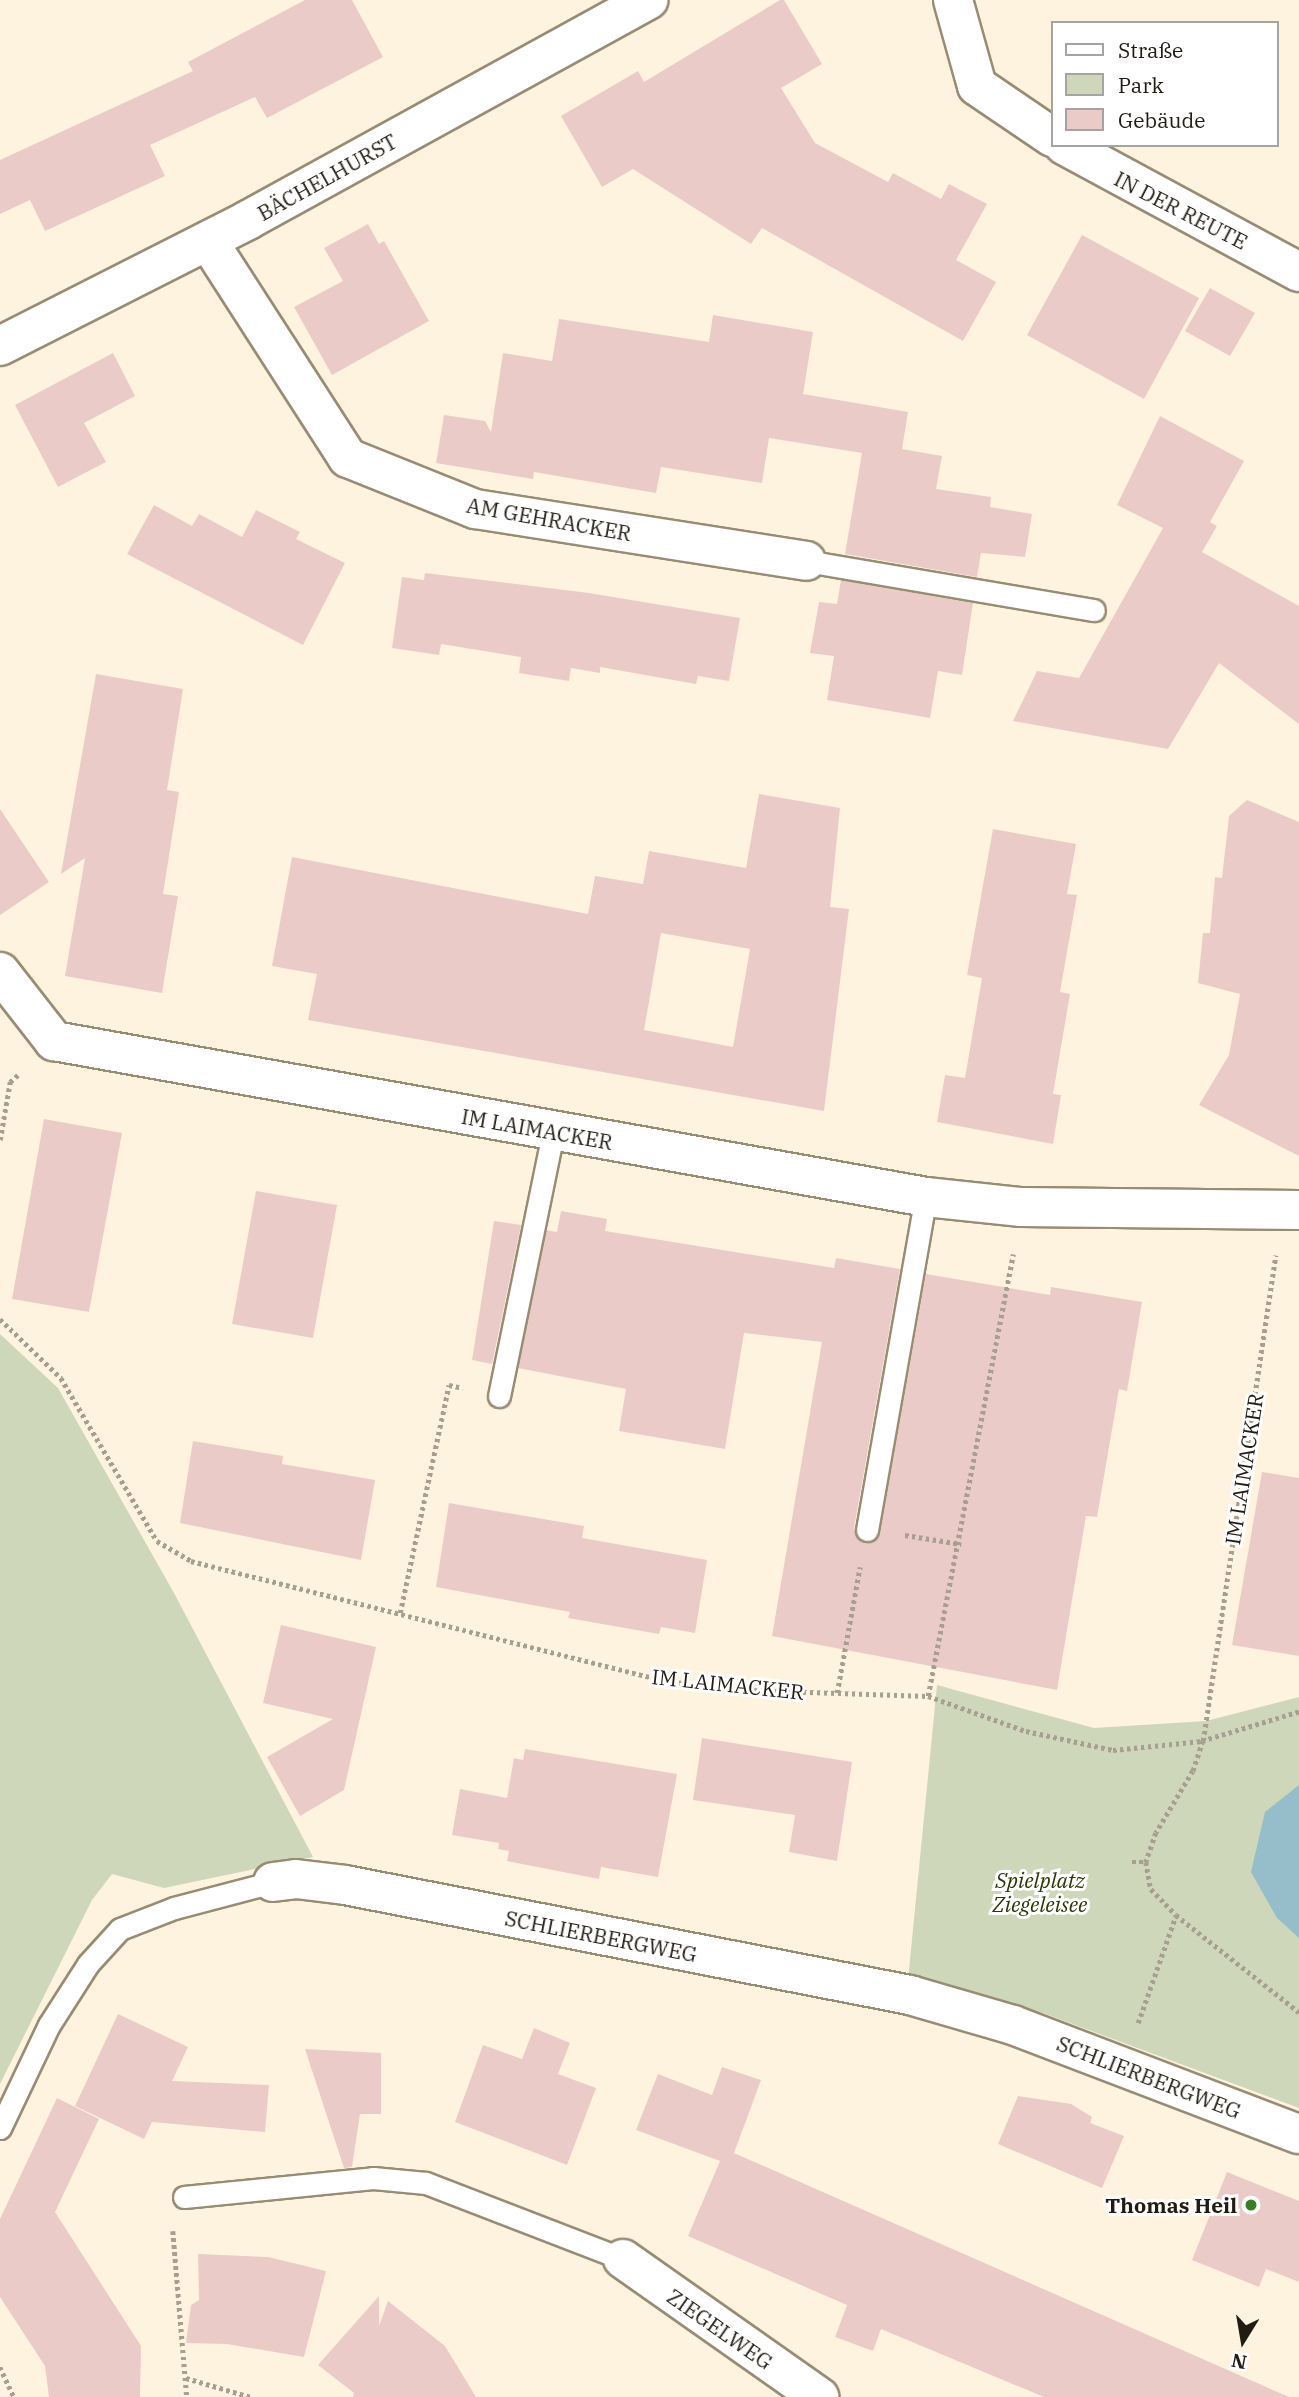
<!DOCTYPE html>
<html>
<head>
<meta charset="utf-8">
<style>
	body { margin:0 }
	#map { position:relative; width:1299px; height:2397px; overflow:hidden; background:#fef3df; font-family:"IBM Plex Serif",serif }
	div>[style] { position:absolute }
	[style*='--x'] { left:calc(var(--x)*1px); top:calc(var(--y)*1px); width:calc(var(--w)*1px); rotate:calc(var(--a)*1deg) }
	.green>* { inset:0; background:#ced7ba }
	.water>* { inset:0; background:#96bdca }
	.building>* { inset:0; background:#ebcbc7 }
	.path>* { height:4.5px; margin-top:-2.25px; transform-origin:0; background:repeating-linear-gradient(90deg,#a89f90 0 3.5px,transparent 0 7px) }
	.roads { filter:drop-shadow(2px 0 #988c74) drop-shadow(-2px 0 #988c74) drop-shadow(0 2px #988c74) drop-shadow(0 -2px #988c74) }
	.service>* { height:21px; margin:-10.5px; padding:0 10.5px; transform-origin:10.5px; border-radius:10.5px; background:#fff }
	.minor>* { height:38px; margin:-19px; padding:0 19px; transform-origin:19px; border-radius:19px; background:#fff }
	.dots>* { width:19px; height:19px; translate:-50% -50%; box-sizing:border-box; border:4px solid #fff; border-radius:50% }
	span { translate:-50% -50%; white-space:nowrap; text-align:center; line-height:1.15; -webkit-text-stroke:6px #fff; paint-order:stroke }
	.street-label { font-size:21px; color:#211c13 }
	.park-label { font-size:21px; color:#2c3600; font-style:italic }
	.poi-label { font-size:21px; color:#211c13; font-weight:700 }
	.right { translate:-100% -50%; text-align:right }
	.legend { position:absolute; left:1051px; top:21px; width:228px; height:126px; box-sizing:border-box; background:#fff; border:2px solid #a6a4a1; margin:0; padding:9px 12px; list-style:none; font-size:21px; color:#211c13 }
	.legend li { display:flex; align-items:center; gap:14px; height:35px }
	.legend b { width:35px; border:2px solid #a6a4a1 }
	.north { position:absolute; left:1208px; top:2306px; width:70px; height:70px; -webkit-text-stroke:5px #fff; paint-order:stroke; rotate:191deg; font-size:19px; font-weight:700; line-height:28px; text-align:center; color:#211c13 }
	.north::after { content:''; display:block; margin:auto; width:24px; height:32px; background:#211c13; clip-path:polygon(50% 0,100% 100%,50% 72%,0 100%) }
</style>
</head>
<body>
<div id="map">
	<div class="green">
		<div style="clip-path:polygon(0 1334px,58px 1388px,174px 1593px,313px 1857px,164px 1888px,112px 1874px,92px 1900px,0 2084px)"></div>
		<div style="clip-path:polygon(937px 1685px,1094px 1728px,1206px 1721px,1299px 1697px,1299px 2108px,1043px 2013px,908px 1980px)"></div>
	</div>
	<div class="water">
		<div style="clip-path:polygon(1299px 1785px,1299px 1938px,1277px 1918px,1251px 1872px,1265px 1812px)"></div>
	</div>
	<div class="building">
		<div style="clip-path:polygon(305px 0,352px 0,383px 57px,267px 118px,255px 97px,150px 145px,165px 176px,45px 231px,30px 200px,0 214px,0 160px,193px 71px,188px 62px)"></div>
		<div style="clip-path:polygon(780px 0,784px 0,822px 64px,781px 88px,815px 143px,888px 182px,893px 173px,941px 199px,949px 184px,987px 204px,956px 260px,996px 282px,963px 341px,762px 228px,751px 244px,633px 169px,602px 187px,561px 116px,638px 71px,644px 82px)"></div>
		<div style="clip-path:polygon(368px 224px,379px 244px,384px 241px,429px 321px,332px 375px,294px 307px,343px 281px,324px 248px)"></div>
		<div style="clip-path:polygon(1082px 235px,1199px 298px,1144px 399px,1027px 335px)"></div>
		<div style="clip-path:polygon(1210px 288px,1255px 313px,1230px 356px,1185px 331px)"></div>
		<div style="clip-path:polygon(713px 315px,813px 332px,803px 394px,908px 412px,902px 449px,942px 456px,936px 489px,991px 497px,990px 507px,1032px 514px,1025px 557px,981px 553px,977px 577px,845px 554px,862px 453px,769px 438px,762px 483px,661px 467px,656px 493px,534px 472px,533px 479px,436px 463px,444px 415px,485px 421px,491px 432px,503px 353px,552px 361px,559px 319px,709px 342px)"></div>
		<div style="clip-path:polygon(113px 353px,135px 396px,84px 423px,106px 462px,58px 487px,15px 405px)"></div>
		<div style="clip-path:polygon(1160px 416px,1244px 461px,1210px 522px,1217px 526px,1202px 552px,1299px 606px,1299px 724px,1219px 663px,1168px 749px,1013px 721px,1037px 671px,1079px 678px,1163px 528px,1117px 505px)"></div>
		<div style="clip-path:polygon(154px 505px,192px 526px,199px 514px,242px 537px,256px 510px,300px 532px,296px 539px,345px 563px,303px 645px,127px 554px)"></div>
		<div style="clip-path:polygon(425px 573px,589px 593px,740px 618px,729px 681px,698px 676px,696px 684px,600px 667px,600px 673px,571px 668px,569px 681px,519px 673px,521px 657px,441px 644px,439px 655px,392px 648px,402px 577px,424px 580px)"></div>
		<div style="clip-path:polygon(841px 580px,973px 603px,962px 675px,938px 671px,930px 718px,827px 700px,834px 656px,810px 653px,819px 602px,837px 604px)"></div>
		<div style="clip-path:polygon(96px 674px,183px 689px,167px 790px,179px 792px,163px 894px,178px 896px,162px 993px,65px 976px,85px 858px,61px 874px)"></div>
		<div style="clip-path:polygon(evenodd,759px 794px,840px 808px,830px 907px,849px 909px,824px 1111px,308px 1020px,317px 974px,272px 966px,292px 857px,588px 914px,595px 876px,643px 884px,649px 851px,746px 868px,759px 794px,661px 933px,750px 949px,733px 1047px,644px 1030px,661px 933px)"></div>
		<div style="clip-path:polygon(1247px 800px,1299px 822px,1299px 1156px,1199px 1105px,1229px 1055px,1240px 994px,1198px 983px,1203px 933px,1210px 933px,1215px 877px,1222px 878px,1229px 816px)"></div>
		<div style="clip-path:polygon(0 809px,49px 882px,0 915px)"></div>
		<div style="clip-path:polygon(993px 829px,1076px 844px,1067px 894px,1077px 895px,1060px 992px,1070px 994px,1053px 1094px,1061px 1095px,1053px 1144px,937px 1122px,945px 1075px,965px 1078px,982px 978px,967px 975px)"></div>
		<div style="clip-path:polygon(44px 1119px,122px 1133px,89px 1312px,12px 1299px)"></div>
		<div style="clip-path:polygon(256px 1191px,337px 1205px,313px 1338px,232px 1324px)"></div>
		<div style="clip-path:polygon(561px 1211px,607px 1219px,605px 1231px,834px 1268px,836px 1258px,900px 1269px,854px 1528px,858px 1540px,865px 1543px,880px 1532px,926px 1274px,1050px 1295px,1051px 1287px,1142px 1302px,1127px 1391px,1119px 1389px,1097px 1517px,1086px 1516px,1057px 1690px,772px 1636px,822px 1342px,744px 1333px,725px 1449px,619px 1431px,626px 1389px,518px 1368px,546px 1230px,557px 1232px)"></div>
		<div style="clip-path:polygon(494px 1221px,521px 1225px,492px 1364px,472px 1360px)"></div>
		<div style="clip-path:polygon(193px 1441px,283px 1456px,282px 1464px,375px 1480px,361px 1560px,180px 1523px)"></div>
		<div style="clip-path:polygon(1262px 1472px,1299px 1478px,1299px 1656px,1232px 1645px)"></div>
		<div style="clip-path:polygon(449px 1503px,584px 1526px,582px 1538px,707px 1560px,695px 1633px,661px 1627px,659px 1634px,568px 1618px,570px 1612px,436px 1587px)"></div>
		<div style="clip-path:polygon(281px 1625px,376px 1647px,344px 1790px,300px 1816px,267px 1757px,333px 1719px,263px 1703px)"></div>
		<div style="clip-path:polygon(702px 1738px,852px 1762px,837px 1861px,789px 1852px,795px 1815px,693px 1800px)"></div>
		<div style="clip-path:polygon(525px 1749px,677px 1774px,658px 1877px,601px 1867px,599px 1879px,507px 1861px,509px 1851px,498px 1849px,499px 1843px,452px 1835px,460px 1789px,507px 1798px,514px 1758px,523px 1760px)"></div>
		<div style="clip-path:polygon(118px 2014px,188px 2047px,172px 2081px,269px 2085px,265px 2132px,152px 2122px,144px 2139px,75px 2106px)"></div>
		<div style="clip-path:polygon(534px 2028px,570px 2043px,558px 2074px,596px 2088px,567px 2165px,455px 2122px,483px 2045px,522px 2059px)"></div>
		<div style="clip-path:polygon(305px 2049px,381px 2053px,381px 2114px,360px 2114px,352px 2167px,344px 2168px)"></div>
		<div style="clip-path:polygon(722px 2067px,761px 2080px,734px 2153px,1289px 2397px,1044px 2397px,881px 2329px,873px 2351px,835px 2337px,847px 2305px,688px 2236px,720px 2161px,636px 2130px,658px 2074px,712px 2095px)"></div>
		<div style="clip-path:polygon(1018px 2096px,1071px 2104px,1092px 2117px,1090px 2123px,1124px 2136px,1102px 2188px,998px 2144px)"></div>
		<div style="clip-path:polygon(57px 2098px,99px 2119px,55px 2212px,141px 2346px,140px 2397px,49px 2397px,45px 2366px,0 2297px,0 2219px)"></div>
		<div style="clip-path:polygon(1227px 2172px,1299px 2201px,1299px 2282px,1266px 2269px,1259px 2287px,1192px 2260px)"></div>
		<div style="clip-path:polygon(198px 2254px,268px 2257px,326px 2271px,304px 2357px,227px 2344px,186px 2343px,191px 2305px,199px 2300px)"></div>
		<div style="clip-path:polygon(379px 2296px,379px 2326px,388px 2301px,445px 2346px,476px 2397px,353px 2397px,354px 2393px,318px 2365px)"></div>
	</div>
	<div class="path">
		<div style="--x:0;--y:1140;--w:59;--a:-80.2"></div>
		<div style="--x:10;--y:1082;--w:13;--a:-42"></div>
		<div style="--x:0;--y:1319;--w:85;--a:44"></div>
		<div style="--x:61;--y:1378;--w:189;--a:59.5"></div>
		<div style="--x:157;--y:1541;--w:39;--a:30"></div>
		<div style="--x:191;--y:1561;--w:489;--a:14.2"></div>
		<div style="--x:665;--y:1681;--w:82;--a:6.3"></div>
		<div style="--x:747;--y:1690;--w:181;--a:1.9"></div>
		<div style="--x:928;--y:1696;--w:104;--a:19.7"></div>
		<div style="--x:1026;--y:1731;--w:89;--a:12.3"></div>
		<div style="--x:1113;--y:1750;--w:90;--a:-5.7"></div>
		<div style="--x:1203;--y:1741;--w:491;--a:-81.5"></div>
		<div style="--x:905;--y:1535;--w:57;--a:9.1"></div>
		<div style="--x:400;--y:1613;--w:233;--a:-77.9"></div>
		<div style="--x:449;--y:1385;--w:14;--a:12"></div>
		<div style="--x:837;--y:1693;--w:128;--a:-79.7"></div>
		<div style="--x:928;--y:1696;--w:450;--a:-79.1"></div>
		<div style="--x:1299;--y:1712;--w:100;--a:163.2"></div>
		<div style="--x:1203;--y:1741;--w:32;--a:108"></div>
		<div style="--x:1193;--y:1771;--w:72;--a:120.8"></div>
		<div style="--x:1156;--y:1833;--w:31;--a:109"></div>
		<div style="--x:1146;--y:1862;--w:27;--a:80"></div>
		<div style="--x:1151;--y:1889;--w:36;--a:46"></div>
		<div style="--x:1176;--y:1915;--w:157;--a:38.3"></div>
		<div style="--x:1132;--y:1862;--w:14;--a:0"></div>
		<div style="--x:1138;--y:2023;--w:114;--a:-70.6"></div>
		<div style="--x:173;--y:2231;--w:167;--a:85.2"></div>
		<div style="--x:0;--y:2367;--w:33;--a:65"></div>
		<div style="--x:186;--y:2378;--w:68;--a:16.3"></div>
	</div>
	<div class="roads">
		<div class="service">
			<div style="--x:806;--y:561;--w:292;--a:9.7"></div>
			<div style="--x:499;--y:1396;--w:269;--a:-78.4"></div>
			<div style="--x:867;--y:1530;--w:338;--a:-80"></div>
			<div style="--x:0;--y:2128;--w:114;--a:-64.6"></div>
			<div style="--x:49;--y:2025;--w:72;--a:-57.4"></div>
			<div style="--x:88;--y:1964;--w:47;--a:-47.6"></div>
			<div style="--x:120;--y:1929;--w:58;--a:-21.3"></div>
			<div style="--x:174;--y:1908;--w:102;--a:-14.7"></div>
			<div style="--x:184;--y:2197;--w:190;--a:-5.7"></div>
			<div style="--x:373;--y:2178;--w:53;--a:5.4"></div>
			<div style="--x:426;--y:2183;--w:211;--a:21.1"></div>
		</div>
		<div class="minor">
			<div style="--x:953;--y:0;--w:89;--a:74.4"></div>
			<div style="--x:977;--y:86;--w:91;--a:34.2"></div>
			<div style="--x:1064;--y:145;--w:267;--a:28.4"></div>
			<div style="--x:208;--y:241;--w:258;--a:57.2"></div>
			<div style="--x:348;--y:458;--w:137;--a:21.9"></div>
			<div style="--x:475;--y:509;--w:335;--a:8.9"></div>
			<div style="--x:0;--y:346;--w:278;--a:-26.9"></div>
			<div style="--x:248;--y:220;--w:457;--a:-28.8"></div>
			<div style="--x:0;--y:972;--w:88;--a:52"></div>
			<div style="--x:54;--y:1041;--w:886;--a:10.14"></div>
			<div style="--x:926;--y:1197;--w:96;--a:6"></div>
			<div style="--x:1021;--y:1207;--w:278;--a:0.6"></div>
			<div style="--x:273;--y:1882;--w:23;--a:-7"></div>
			<div style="--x:296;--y:1879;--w:49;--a:7"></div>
			<div style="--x:345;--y:1885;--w:576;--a:11.02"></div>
			<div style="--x:910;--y:1995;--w:107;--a:16.2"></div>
			<div style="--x:1013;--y:2025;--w:306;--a:20.9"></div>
			<div style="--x:623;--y:2259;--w:240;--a:35.1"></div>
		</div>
	</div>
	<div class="dots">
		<div style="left:1251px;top:2205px;background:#367f25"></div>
	</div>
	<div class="street-label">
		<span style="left:327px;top:177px;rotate:-29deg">BÄCHELHURST</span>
		<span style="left:1181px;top:210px;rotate:27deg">IN DER REUTE</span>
		<span style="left:549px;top:519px;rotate:10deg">AM GEHRACKER</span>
		<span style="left:537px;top:1129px;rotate:10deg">IM LAIMACKER</span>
		<span style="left:1244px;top:1469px;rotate:-81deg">IM LAIMACKER</span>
		<span style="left:728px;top:1684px;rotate:6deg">IM LAIMACKER</span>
		<span style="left:601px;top:1936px;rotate:11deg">SCHLIERBERGWEG</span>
		<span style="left:1149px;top:2077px;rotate:21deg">SCHLIERBERGWEG</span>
		<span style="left:720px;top:2329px;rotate:35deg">ZIEGELWEG</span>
	</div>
	<div class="park-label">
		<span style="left:1040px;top:1892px">Spielplatz<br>Ziegeleisee</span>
	</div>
	<div class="poi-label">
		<span class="right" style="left:1237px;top:2205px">Thomas Heil</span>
	</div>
	<ul class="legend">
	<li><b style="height:9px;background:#fff"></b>Straße</li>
	<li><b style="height:19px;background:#ced7ba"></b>Park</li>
	<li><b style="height:19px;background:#ebcbc7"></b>Gebäude</li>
	</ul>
	<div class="north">N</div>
</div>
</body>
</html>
